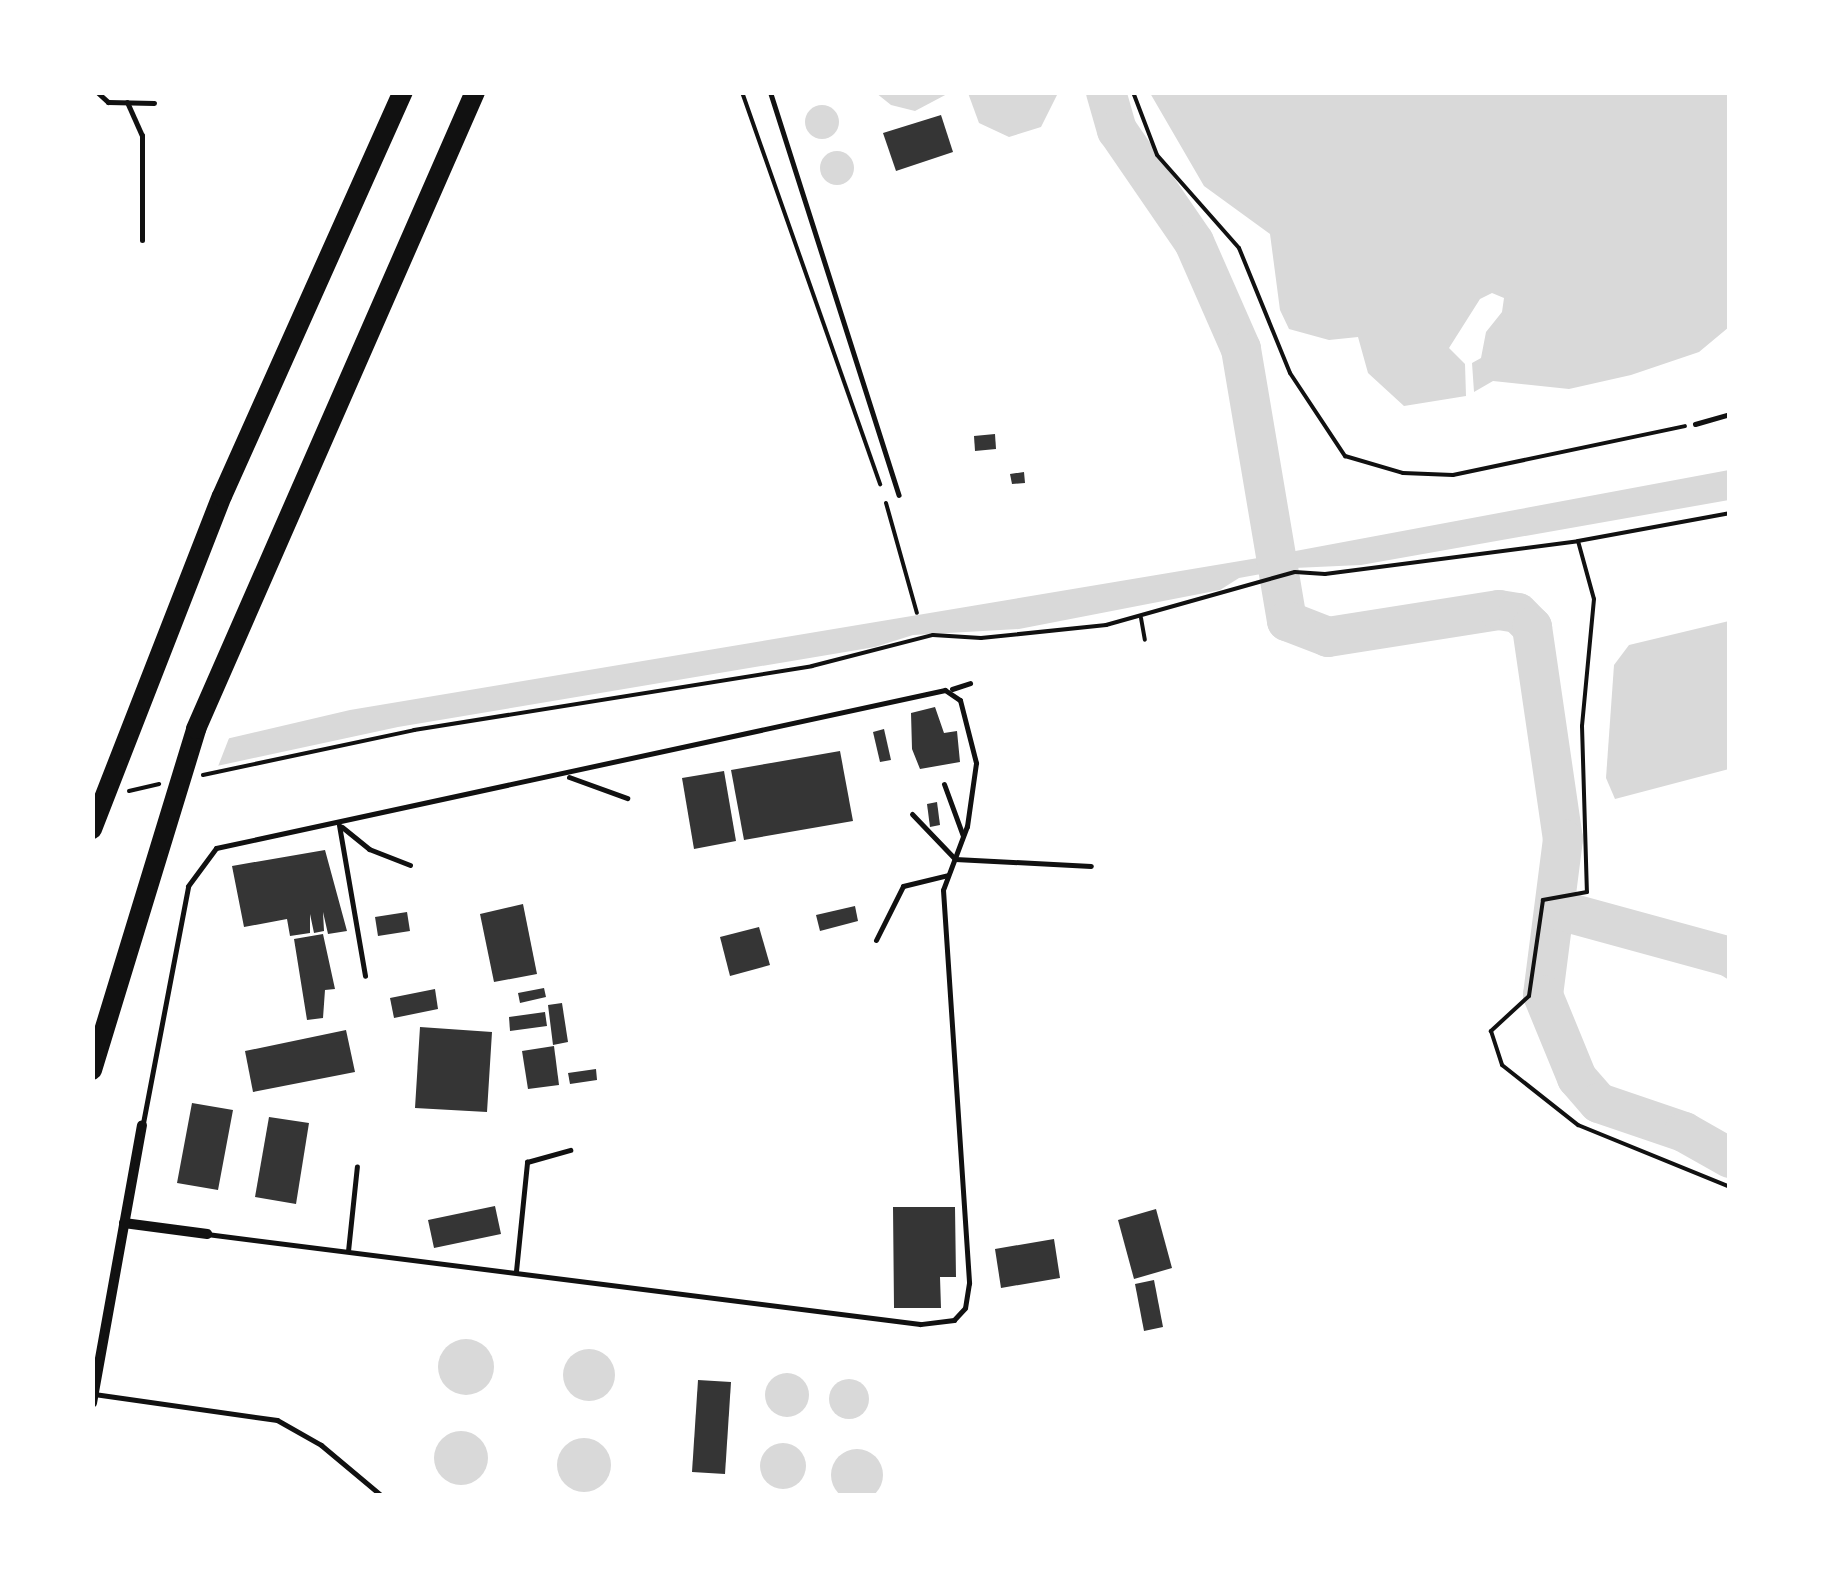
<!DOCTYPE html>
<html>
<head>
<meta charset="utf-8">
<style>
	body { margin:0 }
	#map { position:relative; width:1822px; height:1588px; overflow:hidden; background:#fff; font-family:Roboto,sans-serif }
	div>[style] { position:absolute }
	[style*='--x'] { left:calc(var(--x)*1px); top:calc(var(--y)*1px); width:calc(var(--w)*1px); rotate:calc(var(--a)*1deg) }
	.water>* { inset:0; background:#d9d9d9 }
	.round { border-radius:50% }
	.pier>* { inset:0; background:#fff }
	.river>* { height:40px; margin:-20px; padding:0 20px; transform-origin:20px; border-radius:20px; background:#d9d9d9 }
	.building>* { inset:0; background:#353535 }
	.path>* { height:4px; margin:-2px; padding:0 2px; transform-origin:2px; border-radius:2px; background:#111 }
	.service>* { height:5px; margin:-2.5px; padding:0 2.5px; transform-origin:2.5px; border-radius:2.5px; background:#111 }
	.minor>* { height:10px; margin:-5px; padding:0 5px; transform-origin:5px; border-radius:5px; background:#111 }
	.motorway>* { height:20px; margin:-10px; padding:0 10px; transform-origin:10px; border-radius:10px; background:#111 }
	span { translate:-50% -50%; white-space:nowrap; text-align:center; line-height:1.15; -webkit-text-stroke:8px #fff; paint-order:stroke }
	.frame { position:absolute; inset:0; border:95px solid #fff; pointer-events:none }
</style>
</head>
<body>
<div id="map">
	<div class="water">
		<div style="clip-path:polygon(876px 93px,949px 93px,915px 111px,891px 105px)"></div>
		<div style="clip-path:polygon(968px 93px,968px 92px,1058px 93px,1041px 127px,1009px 137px,979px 123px)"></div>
		<div style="clip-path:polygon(1150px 93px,1729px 93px,1729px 327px,1699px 352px,1631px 375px,1569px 389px,1493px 381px,1474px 392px,1472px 363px,1481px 358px,1486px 332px,1502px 312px,1504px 298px,1492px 293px,1480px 299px,1449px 348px,1465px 364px,1466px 396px,1404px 406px,1368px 373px,1358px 337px,1329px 340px,1289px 329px,1280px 310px,1270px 234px,1204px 186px)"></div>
		<div class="round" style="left:805px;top:105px;width:34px;height:34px"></div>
		<div class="round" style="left:820px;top:151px;width:34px;height:34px"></div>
		<div style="clip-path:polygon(1729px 470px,1729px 500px,1361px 565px,1294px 568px,1239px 578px,1220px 590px,1019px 629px,913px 635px,875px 647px,398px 727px,110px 789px,119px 764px,350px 710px,1258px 558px)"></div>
		<div style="clip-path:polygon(1729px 621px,1729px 769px,1615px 799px,1606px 778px,1614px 665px,1629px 645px)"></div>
		<div style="clip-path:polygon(1703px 939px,1729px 941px,1729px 980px,1691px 956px,1688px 942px)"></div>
		<div class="round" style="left:438px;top:1339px;width:56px;height:56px"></div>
		<div class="round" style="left:563px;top:1349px;width:52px;height:52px"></div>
		<div class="round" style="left:765px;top:1373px;width:44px;height:44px"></div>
		<div class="round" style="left:829px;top:1379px;width:40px;height:40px"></div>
		<div class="round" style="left:434px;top:1431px;width:54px;height:54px"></div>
		<div class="round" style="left:557px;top:1438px;width:54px;height:54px"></div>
		<div class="round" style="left:760px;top:1443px;width:46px;height:46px"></div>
		<div class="round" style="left:831px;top:1449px;width:52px;height:52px"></div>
	</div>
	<div class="pier">
		<div style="clip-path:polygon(231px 733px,217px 769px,111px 794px,117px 759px)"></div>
	</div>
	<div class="river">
		<div style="--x:1106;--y:92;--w:40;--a:74"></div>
		<div style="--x:1117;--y:130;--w:136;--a:55.5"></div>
		<div style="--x:1194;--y:242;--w:117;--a:66.3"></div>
		<div style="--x:1241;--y:349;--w:276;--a:80.4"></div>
		<div style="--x:1287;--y:621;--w:44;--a:21.3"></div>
		<div style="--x:1328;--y:637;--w:173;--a:-9"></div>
		<div style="--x:1499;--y:610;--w:19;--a:9"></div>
		<div style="--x:1518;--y:613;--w:20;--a:45"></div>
		<div style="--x:1532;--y:627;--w:214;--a:81.7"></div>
		<div style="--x:1563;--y:839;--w:157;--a:97.3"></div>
		<div style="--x:1543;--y:995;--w:90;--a:67.7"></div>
		<div style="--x:1577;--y:1078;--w:33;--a:49"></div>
		<div style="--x:1599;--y:1103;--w:90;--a:18.8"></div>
		<div style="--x:1684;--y:1132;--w:53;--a:29.5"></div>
		<div style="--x:1555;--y:909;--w:181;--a:15.3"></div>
	</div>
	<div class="building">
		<div style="clip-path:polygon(941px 115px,953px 152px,896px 171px,883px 133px)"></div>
		<div style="clip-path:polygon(995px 434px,996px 449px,975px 451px,974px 436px)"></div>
		<div style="clip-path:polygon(1024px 472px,1025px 483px,1012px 484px,1010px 474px)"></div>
		<div style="clip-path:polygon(935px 707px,944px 733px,957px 731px,960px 762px,920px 769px,912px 749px,911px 713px)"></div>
		<div style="clip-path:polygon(884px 729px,891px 760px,880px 762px,873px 732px)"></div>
		<div style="clip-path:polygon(840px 751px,853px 821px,744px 840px,731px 770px)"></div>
		<div style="clip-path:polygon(724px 771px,736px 841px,694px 849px,682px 778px)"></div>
		<div style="clip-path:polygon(937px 802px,940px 825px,930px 827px,927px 804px)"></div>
		<div style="clip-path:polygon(325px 850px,347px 931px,328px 934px,323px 912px,324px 931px,314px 933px,310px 914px,310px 933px,290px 936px,287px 919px,244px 927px,232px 866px)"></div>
		<div style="clip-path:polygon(523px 904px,537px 974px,494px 982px,480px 914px)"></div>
		<div style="clip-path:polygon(855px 906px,858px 921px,820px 931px,816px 915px)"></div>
		<div style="clip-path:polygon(407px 912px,410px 931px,378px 936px,375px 917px)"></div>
		<div style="clip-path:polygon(759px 927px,770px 965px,730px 976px,720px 937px)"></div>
		<div style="clip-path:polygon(323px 934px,335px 989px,325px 990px,323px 1018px,307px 1020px,294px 939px)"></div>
		<div style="clip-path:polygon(544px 988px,546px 997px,520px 1003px,518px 993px)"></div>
		<div style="clip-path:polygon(435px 989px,438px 1009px,394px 1018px,390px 998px)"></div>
		<div style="clip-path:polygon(562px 1003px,568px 1042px,553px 1045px,548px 1005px)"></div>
		<div style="clip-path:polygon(545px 1012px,547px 1026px,510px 1031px,509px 1017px)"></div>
		<div style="clip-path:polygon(420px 1027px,492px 1032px,487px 1112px,415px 1108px)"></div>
		<div style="clip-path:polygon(346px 1030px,355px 1072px,253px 1092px,245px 1051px)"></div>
		<div style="clip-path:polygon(554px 1046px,559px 1085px,528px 1089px,522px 1051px)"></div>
		<div style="clip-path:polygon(596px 1069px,597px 1080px,570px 1084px,568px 1073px)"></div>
		<div style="clip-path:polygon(192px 1103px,233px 1110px,218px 1190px,177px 1183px)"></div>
		<div style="clip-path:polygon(269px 1117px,309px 1123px,296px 1204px,255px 1197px)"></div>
		<div style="clip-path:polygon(495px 1206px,501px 1234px,434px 1248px,428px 1220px)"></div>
		<div style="clip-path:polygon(893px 1207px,955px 1207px,956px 1277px,940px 1277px,941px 1308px,894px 1308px)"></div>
		<div style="clip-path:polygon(1156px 1209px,1172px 1268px,1134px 1279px,1118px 1220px)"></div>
		<div style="clip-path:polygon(1054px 1239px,1060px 1278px,1001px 1288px,995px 1249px)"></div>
		<div style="clip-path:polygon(1154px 1280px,1163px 1327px,1144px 1331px,1135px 1284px)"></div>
		<div style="clip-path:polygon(698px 1380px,731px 1382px,725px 1474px,692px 1472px)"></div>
	</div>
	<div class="path">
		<div style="--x:742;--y:92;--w:416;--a:70.6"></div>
		<div style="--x:1133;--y:92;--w:67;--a:69.1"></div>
		<div style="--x:1157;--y:155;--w:124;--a:48.6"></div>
		<div style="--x:1239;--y:248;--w:135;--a:67.8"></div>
		<div style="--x:1290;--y:373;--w:100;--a:56.5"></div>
		<div style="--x:1345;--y:456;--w:60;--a:16.3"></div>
		<div style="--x:1403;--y:473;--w:50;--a:2.3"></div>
		<div style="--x:1453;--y:475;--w:237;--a:-11.9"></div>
		<div style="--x:886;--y:503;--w:114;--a:74.3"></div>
		<div style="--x:1578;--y:541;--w:60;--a:74.6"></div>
		<div style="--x:1594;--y:599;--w:128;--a:95.4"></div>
		<div style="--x:1582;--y:726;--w:166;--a:88.3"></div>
		<div style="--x:1587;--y:892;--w:45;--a:169.7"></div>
		<div style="--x:1543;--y:900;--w:97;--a:98.3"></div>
		<div style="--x:1529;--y:996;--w:52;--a:137.4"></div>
		<div style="--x:1491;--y:1031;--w:36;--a:72"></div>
		<div style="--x:1502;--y:1065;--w:97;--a:38.3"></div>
		<div style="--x:1578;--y:1125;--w:164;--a:22.2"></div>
		<div style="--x:1141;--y:618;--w:22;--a:80"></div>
		<div style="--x:203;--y:775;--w:216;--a:-12"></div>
		<div style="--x:414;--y:730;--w:403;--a:-9.1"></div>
		<div style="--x:812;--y:666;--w:125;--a:-14.4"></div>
		<div style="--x:933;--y:635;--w:48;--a:3.6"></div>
		<div style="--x:981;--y:638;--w:126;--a:-5.9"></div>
		<div style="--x:1106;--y:625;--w:196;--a:-15.7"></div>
		<div style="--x:1295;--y:572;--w:30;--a:4"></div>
		<div style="--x:1325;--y:574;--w:255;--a:-7.4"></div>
		<div style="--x:1578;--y:541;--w:155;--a:-10.4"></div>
		<div style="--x:129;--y:791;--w:31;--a:-13"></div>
	</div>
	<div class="service">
		<div style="--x:97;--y:92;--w:15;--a:42"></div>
		<div style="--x:108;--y:102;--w:46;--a:1.2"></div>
		<div style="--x:770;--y:92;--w:423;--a:72.3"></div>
		<div style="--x:127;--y:102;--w:36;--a:66"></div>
		<div style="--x:142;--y:135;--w:105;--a:90"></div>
		<div style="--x:1695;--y:424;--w:36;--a:-16"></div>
		<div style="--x:952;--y:689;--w:19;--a:-18"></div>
		<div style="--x:569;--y:777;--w:62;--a:19.9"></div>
		<div style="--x:944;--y:784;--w:55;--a:69.9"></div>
		<div style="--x:912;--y:814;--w:62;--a:46.3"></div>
		<div style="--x:955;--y:859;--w:136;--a:2.9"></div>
		<div style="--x:339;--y:825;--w:153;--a:80.2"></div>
		<div style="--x:342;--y:827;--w:35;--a:39"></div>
		<div style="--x:369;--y:849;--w:44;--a:21.3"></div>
		<div style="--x:876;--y:940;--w:60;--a:-63.4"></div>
		<div style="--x:903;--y:886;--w:46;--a:-13.7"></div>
		<div style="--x:143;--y:1123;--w:241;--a:-79.2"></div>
		<div style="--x:188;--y:886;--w:47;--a:-53.6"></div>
		<div style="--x:216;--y:848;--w:746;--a:-12.23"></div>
		<div style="--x:945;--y:690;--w:18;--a:34"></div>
		<div style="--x:960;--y:700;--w:65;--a:75.7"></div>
		<div style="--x:976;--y:763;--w:64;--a:98.1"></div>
		<div style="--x:967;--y:826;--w:68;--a:110.6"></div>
		<div style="--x:943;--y:890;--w:394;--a:86.2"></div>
		<div style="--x:969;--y:1283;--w:25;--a:99"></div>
		<div style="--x:965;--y:1308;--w:16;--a:133"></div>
		<div style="--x:954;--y:1320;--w:34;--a:173"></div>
		<div style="--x:920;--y:1324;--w:719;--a:-172.81"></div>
		<div style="--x:348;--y:1251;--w:85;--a:-84"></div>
		<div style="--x:516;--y:1271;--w:110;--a:-84.2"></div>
		<div style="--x:527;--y:1162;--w:45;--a:-15.6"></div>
		<div style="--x:94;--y:1394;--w:185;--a:8.1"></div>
		<div style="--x:277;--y:1420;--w:51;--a:29.6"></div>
		<div style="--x:321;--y:1445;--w:80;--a:39.9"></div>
	</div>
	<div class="minor">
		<div style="--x:124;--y:1223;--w:84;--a:7.5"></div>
		<div style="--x:92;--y:1403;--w:282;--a:-79.8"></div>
	</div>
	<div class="motorway">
		<div style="--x:92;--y:829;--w:357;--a:-68.7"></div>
		<div style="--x:222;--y:496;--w:443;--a:-65.9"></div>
		<div style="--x:92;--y:1070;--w:357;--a:-73"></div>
		<div style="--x:196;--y:729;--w:695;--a:-66.35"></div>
	</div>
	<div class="frame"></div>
</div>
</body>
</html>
